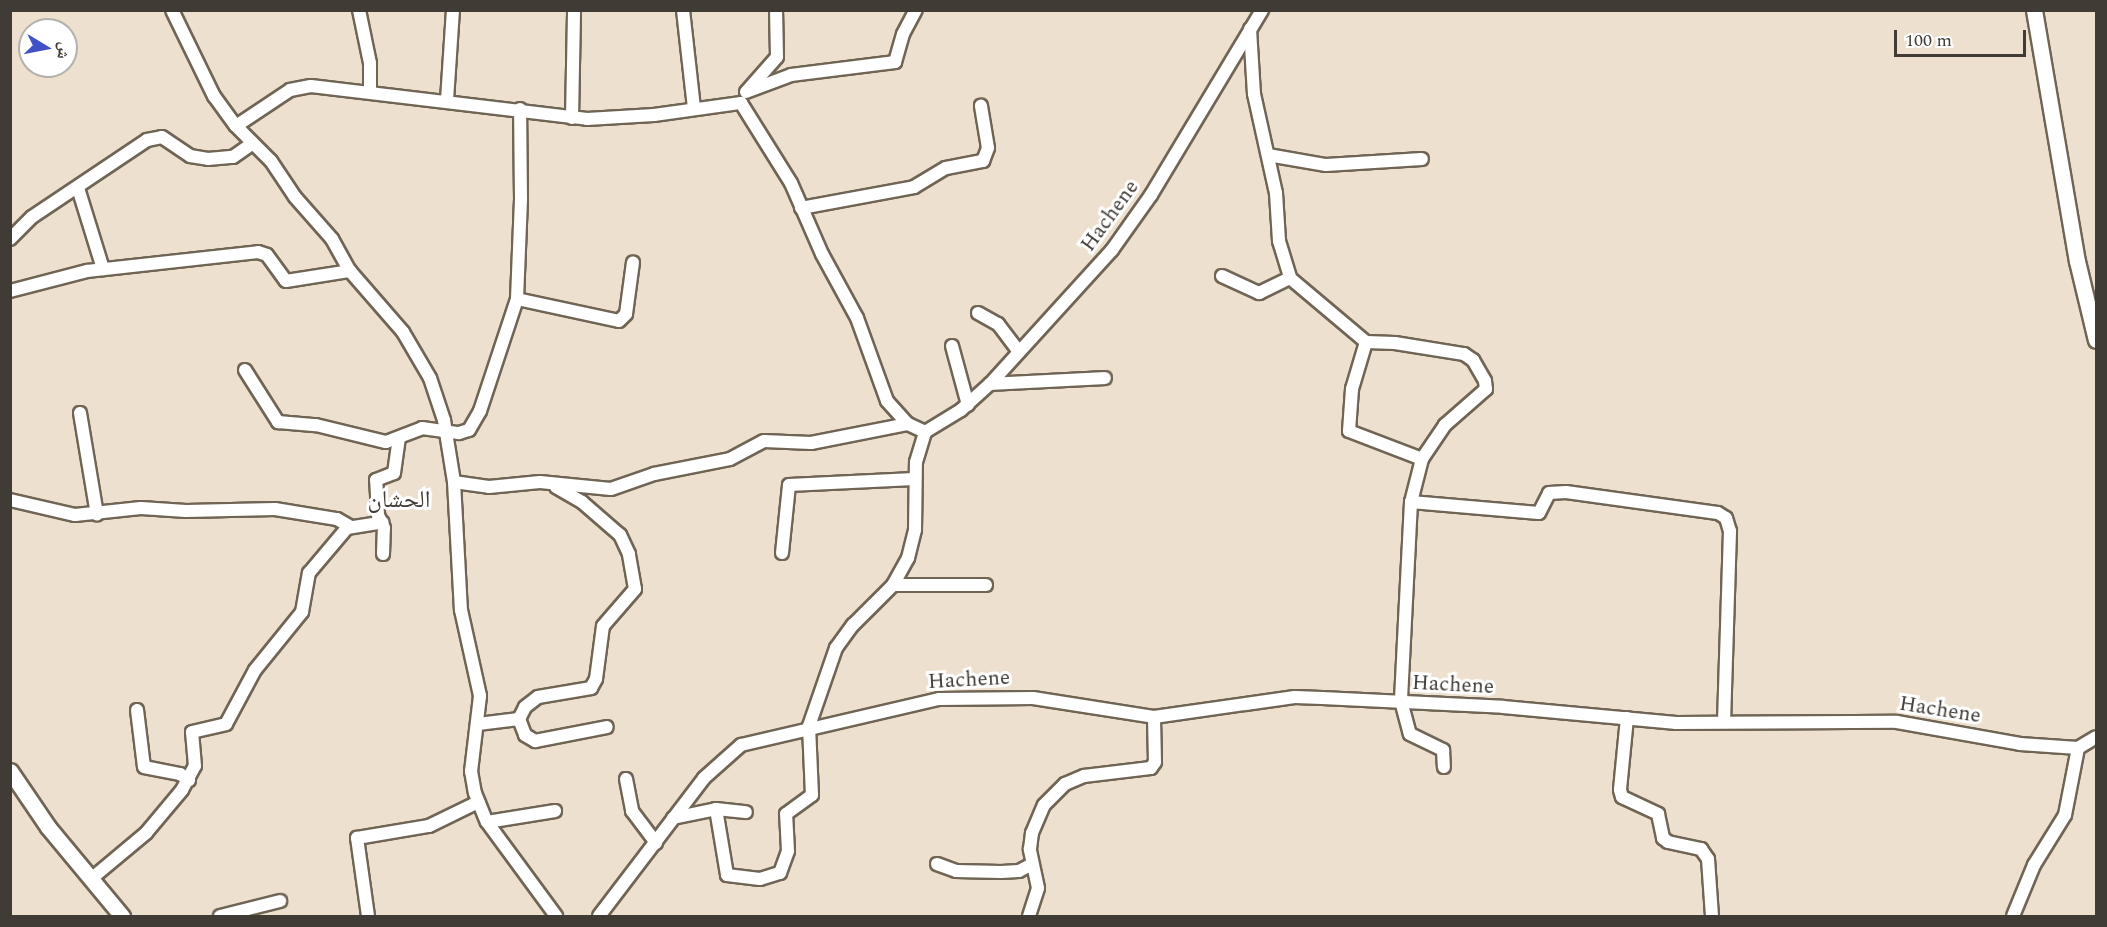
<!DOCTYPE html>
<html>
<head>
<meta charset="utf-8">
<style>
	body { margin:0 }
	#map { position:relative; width:2107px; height:927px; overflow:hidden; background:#ede0ce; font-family:Spectral,"Noto Naskh Arabic",serif }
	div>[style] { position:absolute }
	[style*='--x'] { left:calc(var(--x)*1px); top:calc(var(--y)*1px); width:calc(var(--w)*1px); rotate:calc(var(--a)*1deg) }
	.roads { filter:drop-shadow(2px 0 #706555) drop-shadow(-2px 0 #706555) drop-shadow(0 2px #706555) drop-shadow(0 -2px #706555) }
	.minor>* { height:12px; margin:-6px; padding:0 6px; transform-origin:6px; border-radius:6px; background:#fff }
	.major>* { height:15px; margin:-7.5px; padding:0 7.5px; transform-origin:7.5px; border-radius:7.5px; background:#fff }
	span { translate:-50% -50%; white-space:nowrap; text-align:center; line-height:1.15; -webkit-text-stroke:6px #fff; paint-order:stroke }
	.street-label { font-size:21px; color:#403b34 }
	.quarter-label { font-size:24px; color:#403b34 }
	.frame { position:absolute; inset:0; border:12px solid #403b34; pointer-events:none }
	.north { position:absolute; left:18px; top:18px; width:60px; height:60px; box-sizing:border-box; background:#fff; border:2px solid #b3b1ae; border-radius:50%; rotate:100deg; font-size:16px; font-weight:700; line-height:24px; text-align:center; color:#403b34 }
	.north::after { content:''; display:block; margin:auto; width:21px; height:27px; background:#4152c6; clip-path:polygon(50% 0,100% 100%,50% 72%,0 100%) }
	.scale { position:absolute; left:1894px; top:30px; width:132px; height:27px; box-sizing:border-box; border:3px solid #403b34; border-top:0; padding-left:8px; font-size:18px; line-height:21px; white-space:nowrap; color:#403b34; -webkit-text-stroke:4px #fff; paint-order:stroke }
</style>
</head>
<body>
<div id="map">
	<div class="roads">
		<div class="minor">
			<div style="--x:172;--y:10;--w:96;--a:64"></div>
			<div style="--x:214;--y:96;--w:37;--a:54"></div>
			<div style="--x:236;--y:126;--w:49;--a:45"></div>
			<div style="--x:271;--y:161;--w:43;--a:56.3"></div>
			<div style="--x:295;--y:197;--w:56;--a:48.6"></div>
			<div style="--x:332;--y:239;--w:37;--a:61"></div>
			<div style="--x:350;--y:271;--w:81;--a:49"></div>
			<div style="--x:403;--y:332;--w:53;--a:59.6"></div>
			<div style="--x:430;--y:378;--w:44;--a:71.6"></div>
			<div style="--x:444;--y:420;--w:63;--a:80.8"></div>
			<div style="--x:454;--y:482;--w:128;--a:86.9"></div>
			<div style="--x:461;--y:610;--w:88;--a:77.5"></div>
			<div style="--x:480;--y:696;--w:76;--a:96.8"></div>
			<div style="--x:471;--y:771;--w:22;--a:80"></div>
			<div style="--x:475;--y:793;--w:31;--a:68"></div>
			<div style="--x:487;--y:822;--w:117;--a:53.7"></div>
			<div style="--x:359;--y:10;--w:54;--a:78.3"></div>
			<div style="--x:370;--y:63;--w:28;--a:90"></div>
			<div style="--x:683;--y:10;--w:99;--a:83.6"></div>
			<div style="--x:1250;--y:29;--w:65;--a:86.5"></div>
			<div style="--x:1254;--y:94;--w:101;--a:77.5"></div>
			<div style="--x:1276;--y:193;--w:48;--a:86.4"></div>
			<div style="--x:1279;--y:241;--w:39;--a:73"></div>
			<div style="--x:1290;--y:278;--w:99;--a:40.1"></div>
			<div style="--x:1366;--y:342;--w:29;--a:2"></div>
			<div style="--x:1395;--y:343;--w:70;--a:9.1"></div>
			<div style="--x:1464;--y:354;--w:11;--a:34"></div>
			<div style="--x:1473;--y:360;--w:24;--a:60"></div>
			<div style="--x:1485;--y:381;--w:8;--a:83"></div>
			<div style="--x:1486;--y:389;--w:55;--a:138.7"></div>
			<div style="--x:1445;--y:425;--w:41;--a:124.1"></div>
			<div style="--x:1422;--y:459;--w:44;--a:104.3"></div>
			<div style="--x:1411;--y:502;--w:199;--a:92.9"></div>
			<div style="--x:1401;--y:701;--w:34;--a:75"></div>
			<div style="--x:1410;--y:734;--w:37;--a:26"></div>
			<div style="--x:1443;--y:750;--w:17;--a:87"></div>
			<div style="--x:747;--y:91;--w:45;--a:-48.6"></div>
			<div style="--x:777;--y:57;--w:47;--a:-91.2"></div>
			<div style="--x:746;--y:92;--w:48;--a:-20.7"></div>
			<div style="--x:791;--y:75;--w:105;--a:-7.1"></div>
			<div style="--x:895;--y:62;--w:29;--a:-74"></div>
			<div style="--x:903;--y:34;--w:27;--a:-62"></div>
			<div style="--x:447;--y:100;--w:90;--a:-86.2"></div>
			<div style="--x:572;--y:118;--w:108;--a:-88.9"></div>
			<div style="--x:236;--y:126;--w:65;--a:-33.7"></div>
			<div style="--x:290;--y:90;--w:21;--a:-11"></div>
			<div style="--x:311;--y:86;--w:278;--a:6.8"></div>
			<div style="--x:587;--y:119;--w:67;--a:-3.4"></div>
			<div style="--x:654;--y:115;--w:88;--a:-7.9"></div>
			<div style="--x:741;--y:103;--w:94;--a:58"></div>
			<div style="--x:791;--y:183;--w:77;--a:66.4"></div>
			<div style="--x:822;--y:254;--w:73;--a:61.3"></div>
			<div style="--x:857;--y:318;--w:88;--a:70.1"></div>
			<div style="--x:887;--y:401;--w:31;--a:48"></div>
			<div style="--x:908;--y:424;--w:19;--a:25"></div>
			<div style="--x:1268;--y:155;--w:59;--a:9.8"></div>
			<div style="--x:1326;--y:165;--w:96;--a:-3.6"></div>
			<div style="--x:78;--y:188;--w:85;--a:72.8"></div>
			<div style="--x:801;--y:208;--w:115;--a:-10.5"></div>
			<div style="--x:914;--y:187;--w:37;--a:-31"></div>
			<div style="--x:946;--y:168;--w:38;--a:-11"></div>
			<div style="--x:983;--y:161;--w:14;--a:-69"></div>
			<div style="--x:988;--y:148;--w:43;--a:-99.5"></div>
			<div style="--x:10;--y:239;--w:31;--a:-45"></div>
			<div style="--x:32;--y:217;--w:138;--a:-33.8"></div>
			<div style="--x:147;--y:140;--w:15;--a:-11"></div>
			<div style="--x:162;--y:137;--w:34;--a:34"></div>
			<div style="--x:190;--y:156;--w:18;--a:9"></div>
			<div style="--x:208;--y:159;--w:25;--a:-5"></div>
			<div style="--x:233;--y:157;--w:24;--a:-35"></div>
			<div style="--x:1222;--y:276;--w:41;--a:24.7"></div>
			<div style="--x:1259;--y:293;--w:34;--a:-26"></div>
			<div style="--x:10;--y:291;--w:80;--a:-14.6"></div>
			<div style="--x:87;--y:271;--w:172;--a:-6.3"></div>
			<div style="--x:258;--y:252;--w:9;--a:18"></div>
			<div style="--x:267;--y:255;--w:32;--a:54"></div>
			<div style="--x:286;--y:281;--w:65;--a:-8.9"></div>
			<div style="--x:517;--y:299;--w:104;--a:12.2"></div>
			<div style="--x:619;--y:321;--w:10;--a:-45"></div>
			<div style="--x:626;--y:314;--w:52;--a:-82.3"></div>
			<div style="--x:978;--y:313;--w:23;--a:29"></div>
			<div style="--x:998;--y:324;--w:35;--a:53"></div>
			<div style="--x:1366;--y:342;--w:49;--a:106.6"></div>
			<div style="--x:1352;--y:389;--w:42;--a:94.1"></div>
			<div style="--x:1349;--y:431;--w:78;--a:21"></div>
			<div style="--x:952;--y:346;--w:61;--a:74.8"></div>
			<div style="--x:245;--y:370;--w:62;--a:57.6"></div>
			<div style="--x:278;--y:422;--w:38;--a:5"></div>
			<div style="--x:316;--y:425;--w:72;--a:13.7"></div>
			<div style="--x:386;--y:442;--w:39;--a:-21"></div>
			<div style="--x:422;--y:428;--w:37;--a:8"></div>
			<div style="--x:459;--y:433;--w:10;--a:-17"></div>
			<div style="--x:469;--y:430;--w:22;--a:-60"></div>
			<div style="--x:480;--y:411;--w:118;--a:-71.7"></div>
			<div style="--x:517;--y:299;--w:100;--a:-87.7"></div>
			<div style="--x:521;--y:199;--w:90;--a:-90.6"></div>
			<div style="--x:990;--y:384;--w:115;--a:-3"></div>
			<div style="--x:80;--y:413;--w:103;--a:80.5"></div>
			<div style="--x:454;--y:482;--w:35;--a:8"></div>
			<div style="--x:489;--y:487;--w:51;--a:-5.6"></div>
			<div style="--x:540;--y:482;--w:71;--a:5.6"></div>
			<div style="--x:611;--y:489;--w:46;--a:-19.2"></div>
			<div style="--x:654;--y:474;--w:77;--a:-11.2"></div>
			<div style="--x:730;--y:459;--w:38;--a:-28"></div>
			<div style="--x:764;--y:441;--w:47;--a:2.4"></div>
			<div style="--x:811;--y:443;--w:99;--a:-11.1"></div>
			<div style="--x:10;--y:500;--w:67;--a:13"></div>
			<div style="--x:75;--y:515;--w:66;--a:-6.1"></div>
			<div style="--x:141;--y:508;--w:45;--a:3.8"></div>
			<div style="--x:186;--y:511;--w:89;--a:-1.3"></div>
			<div style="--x:275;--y:509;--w:63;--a:9.2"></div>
			<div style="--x:337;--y:519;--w:16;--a:30"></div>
			<div style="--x:1411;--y:502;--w:128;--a:4.9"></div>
			<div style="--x:1539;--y:513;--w:22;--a:-63"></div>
			<div style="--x:1549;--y:493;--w:17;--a:-3"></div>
			<div style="--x:1566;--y:492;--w:153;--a:7.9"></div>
			<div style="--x:1718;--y:513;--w:9;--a:32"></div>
			<div style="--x:1726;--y:518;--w:14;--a:73"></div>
			<div style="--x:1730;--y:531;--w:191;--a:91.8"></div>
			<div style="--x:782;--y:553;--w:68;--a:-84.1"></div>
			<div style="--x:789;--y:485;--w:125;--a:-2.7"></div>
			<div style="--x:383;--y:554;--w:26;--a:-88"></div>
			<div style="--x:384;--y:528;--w:14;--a:-115"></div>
			<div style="--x:378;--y:515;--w:35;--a:-93"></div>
			<div style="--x:376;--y:480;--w:19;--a:-21"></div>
			<div style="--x:394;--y:473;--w:35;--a:-82"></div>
			<div style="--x:893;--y:585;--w:93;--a:0"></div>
			<div style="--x:137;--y:710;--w:57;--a:83"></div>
			<div style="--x:144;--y:767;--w:37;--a:11"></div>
			<div style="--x:180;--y:774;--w:11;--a:34"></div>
			<div style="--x:1627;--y:718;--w:72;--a:95.6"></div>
			<div style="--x:1620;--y:790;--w:7;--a:74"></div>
			<div style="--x:1622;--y:797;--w:40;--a:25"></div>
			<div style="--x:1658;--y:814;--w:25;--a:78"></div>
			<div style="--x:1663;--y:838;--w:6;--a:39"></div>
			<div style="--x:1668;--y:842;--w:34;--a:12"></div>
			<div style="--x:1701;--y:849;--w:12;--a:55"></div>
			<div style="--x:1708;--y:859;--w:57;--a:86"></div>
			<div style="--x:519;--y:719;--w:17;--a:69"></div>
			<div style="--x:525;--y:735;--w:12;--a:31"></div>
			<div style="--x:535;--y:741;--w:73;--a:-11"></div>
			<div style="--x:478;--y:724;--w:41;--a:-7"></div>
			<div style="--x:519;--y:719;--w:13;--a:-63"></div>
			<div style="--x:525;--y:707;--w:16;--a:-38"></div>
			<div style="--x:538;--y:697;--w:54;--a:-9.6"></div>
			<div style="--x:591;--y:688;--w:10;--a:-61"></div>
			<div style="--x:596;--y:679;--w:53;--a:-82.5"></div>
			<div style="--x:603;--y:626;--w:49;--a:-49.1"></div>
			<div style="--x:635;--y:589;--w:36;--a:-100"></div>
			<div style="--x:629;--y:554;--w:21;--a:-115"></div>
			<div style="--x:620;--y:535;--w:50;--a:-139"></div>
			<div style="--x:582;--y:502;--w:30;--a:-150"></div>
			<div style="--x:809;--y:726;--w:83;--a:-70.9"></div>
			<div style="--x:836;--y:648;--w:29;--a:-54"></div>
			<div style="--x:853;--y:625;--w:57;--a:-45"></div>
			<div style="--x:893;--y:585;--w:31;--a:-61"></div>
			<div style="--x:908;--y:558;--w:29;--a:-76"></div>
			<div style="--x:915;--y:530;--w:68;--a:-89.2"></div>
			<div style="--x:916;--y:462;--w:31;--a:-73"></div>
			<div style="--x:925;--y:432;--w:42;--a:-31.4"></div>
			<div style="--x:961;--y:410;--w:39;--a:-42"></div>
			<div style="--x:990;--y:384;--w:181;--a:-47.7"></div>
			<div style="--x:1112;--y:250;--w:67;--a:-54.7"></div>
			<div style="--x:1151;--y:195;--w:216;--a:-59"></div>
			<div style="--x:626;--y:779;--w:33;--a:79"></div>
			<div style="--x:632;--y:811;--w:40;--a:53"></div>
			<div style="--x:716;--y:809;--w:67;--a:80.5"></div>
			<div style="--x:727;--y:875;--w:33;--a:7"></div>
			<div style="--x:760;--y:879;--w:21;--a:-17"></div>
			<div style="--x:780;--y:873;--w:23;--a:-70"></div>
			<div style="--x:788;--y:851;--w:37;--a:-93"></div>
			<div style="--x:786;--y:814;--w:32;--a:-36"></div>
			<div style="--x:812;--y:795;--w:69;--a:-92.5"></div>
			<div style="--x:673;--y:818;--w:44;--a:-11.8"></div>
			<div style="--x:716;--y:809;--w:30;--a:6"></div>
			<div style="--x:487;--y:822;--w:69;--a:-9.2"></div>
			<div style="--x:937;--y:864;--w:20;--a:20"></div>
			<div style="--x:956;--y:871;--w:45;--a:1.3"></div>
			<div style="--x:1001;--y:872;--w:18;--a:-3"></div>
			<div style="--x:1019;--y:871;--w:15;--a:-28"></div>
			<div style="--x:91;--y:879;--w:72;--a:-39.9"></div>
			<div style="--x:146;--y:833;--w:56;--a:-50.1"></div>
			<div style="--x:182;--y:790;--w:27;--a:-62"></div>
			<div style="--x:195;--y:766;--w:34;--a:-95"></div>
			<div style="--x:192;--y:732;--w:35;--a:-13"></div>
			<div style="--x:226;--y:724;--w:61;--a:-61.8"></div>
			<div style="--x:255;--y:670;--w:75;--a:-51"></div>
			<div style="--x:302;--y:612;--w:40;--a:-80"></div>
			<div style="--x:309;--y:573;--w:59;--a:-49.8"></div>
			<div style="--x:347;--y:528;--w:36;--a:-9"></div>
			<div style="--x:220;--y:916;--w:62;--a:-14"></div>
			<div style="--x:368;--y:916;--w:79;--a:-98"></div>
			<div style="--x:357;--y:838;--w:73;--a:-9.5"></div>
			<div style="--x:429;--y:826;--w:55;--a:-26.1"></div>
			<div style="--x:599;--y:916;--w:173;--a:-52.7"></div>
			<div style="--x:704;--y:778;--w:50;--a:-41.7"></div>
			<div style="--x:741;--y:745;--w:203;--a:-13.1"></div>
			<div style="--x:939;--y:699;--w:94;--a:-0.6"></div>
			<div style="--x:1033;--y:698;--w:122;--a:8.9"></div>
			<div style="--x:1154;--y:717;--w:142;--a:-8.1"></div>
			<div style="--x:1295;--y:697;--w:27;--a:2"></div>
			<div style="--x:1322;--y:698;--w:181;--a:2.8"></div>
			<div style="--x:1503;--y:707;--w:174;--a:5.3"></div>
			<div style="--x:1676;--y:723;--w:221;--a:-0.3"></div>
			<div style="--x:1897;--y:722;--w:125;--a:10.1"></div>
			<div style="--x:2020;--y:744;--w:58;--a:3.9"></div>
			<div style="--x:2078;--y:748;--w:21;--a:-31"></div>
			<div style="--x:1029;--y:916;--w:29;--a:-72"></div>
			<div style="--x:1038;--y:888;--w:40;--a:-102"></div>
			<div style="--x:1030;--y:849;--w:16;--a:-83"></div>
			<div style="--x:1032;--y:833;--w:30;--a:-67"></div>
			<div style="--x:1044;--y:805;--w:30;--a:-45"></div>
			<div style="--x:1065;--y:784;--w:21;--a:-23"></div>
			<div style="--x:1084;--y:776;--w:67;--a:-6.8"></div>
			<div style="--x:1151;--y:768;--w:7;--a:-56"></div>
			<div style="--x:1155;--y:762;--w:45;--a:-91.3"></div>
			<div style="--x:2013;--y:916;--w:55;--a:-67.6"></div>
			<div style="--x:2034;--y:865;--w:59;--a:-58.2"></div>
			<div style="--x:2065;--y:815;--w:68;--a:-79"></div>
		</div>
		<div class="major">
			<div style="--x:2034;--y:10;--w:255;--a:80.3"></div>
			<div style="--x:2077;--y:261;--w:81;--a:76.5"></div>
			<div style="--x:10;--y:771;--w:68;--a:55.8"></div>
			<div style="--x:48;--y:827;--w:116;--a:50.3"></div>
		</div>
	</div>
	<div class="street-label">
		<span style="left:1110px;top:216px;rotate:-54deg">Hachene</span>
		<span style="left:969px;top:680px;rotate:-3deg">Hachene</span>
		<span style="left:1453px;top:685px;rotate:3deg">Hachene</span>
		<span style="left:1940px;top:710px;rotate:9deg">Hachene</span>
	</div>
	<div class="quarter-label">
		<span style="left:399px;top:501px">الحشان</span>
	</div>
	<div class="frame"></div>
	<div class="north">ش</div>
	<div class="scale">100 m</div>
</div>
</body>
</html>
